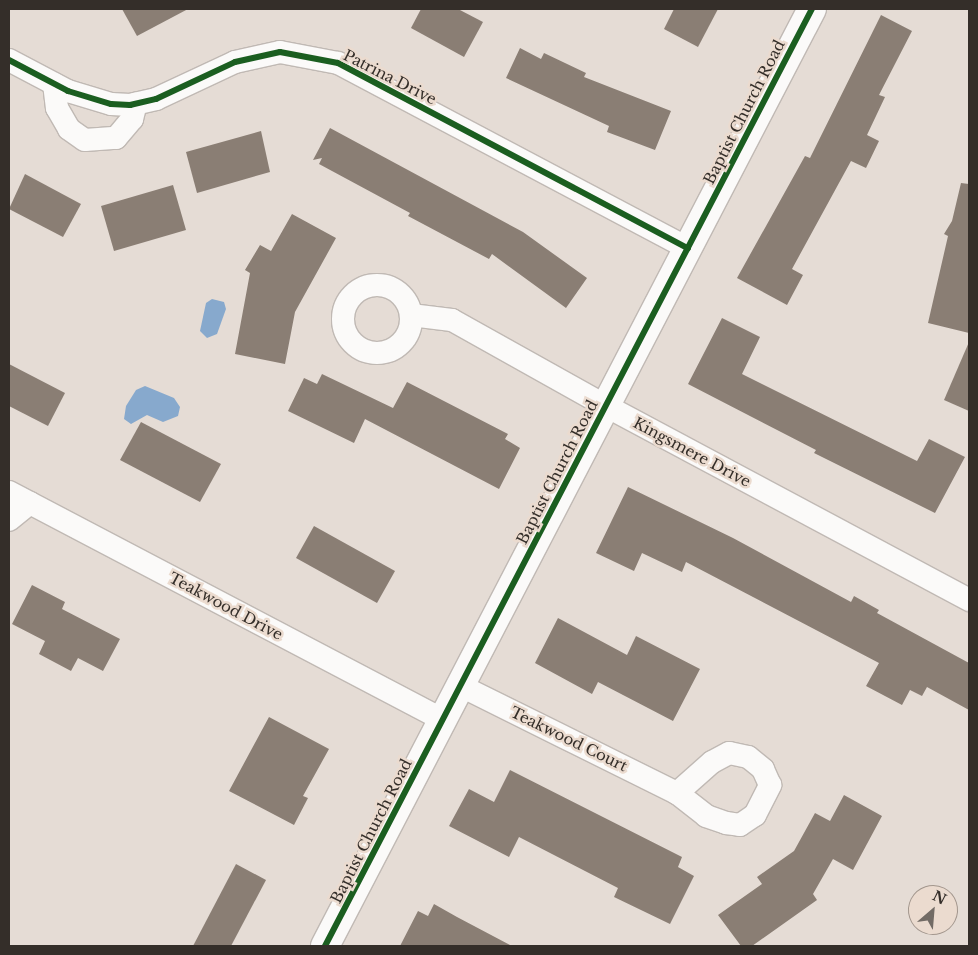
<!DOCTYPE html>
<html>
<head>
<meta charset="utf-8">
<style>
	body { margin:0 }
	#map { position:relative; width:978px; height:955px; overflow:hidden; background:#e5dcd5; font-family:"Libre Baskerville",serif }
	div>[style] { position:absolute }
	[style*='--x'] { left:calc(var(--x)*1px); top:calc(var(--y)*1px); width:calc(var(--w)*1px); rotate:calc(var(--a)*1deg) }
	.water>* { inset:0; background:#87a9cd }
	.building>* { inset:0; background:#8a7e74 }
	.roads { filter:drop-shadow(1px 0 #c0b9b4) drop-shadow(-1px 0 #c0b9b4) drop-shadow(0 1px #c0b9b4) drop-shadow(0 -1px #c0b9b4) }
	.minor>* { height:22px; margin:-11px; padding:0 11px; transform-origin:11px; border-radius:11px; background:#fbfaf9 }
	.minor>.ring { margin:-11px; padding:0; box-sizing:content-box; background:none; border:22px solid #fbfaf9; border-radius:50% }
	.tertiary>* { height:28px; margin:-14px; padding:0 14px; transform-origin:14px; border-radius:14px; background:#fbfaf9 }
	.cycleway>* { height:6px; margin:-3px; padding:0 3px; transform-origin:3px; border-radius:3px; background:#1b5e20 }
	span { translate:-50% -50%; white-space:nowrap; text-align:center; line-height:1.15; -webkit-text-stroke:5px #ebdbcf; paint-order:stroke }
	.street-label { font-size:15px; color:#342e29 }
	.frame { position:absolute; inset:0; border:10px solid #342e29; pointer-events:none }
	.north { position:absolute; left:908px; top:885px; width:50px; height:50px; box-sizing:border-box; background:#ebdbcf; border:1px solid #a2968d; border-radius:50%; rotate:27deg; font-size:14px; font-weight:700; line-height:20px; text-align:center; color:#342e29 }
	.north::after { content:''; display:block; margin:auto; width:18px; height:22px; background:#726b65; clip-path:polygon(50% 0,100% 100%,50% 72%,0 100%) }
</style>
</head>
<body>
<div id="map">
	<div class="water">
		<div style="clip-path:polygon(212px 299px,224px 302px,226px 309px,217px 334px,207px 338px,200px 331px,206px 303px)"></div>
		<div style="clip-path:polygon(145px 386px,174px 398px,180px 407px,178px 416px,163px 422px,147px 415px,131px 424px,124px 419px,126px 406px,136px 390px)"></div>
	</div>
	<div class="building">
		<div style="clip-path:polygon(122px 9px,188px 9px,137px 36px)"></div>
		<div style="clip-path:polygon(421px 9px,458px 9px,483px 22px,464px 57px,411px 28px)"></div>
		<div style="clip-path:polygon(674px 9px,718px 9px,698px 47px,664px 29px)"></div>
		<div style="clip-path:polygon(881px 15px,912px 31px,879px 95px,885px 97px,867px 135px,879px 141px,866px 168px,851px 161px,792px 269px,803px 275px,787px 305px,737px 278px,805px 156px,810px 158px)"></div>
		<div style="clip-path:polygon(520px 48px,541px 59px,544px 53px,586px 73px,584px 77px,671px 111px,655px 150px,607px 132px,609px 126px,506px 78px)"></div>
		<div style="clip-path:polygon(330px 128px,523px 232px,587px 278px,566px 308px,492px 254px,489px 259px,408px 216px,410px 213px,319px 164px,322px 158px,313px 160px)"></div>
		<div style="clip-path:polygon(261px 131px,270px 172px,197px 193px,186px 152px)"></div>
		<div style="clip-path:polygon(25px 174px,81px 204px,63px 237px,9px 209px)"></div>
		<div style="clip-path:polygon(961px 183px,969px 184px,969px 333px,928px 323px,948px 236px,944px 234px,952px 221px)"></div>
		<div style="clip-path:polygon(173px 185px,186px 230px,114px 251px,101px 206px)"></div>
		<div style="clip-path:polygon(292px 214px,336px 238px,295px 312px,285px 364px,235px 354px,250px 273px,245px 270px,260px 245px,271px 251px)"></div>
		<div style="clip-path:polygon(722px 318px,760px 337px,742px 374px,917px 461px,929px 439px,965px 457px,935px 513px,814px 453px,816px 450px,688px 384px)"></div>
		<div style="clip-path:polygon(969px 342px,969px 411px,944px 400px)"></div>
		<div style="clip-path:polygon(9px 364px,65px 393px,48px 426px,9px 406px)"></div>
		<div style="clip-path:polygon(322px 374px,393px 408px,407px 382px,508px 434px,505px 439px,520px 448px,499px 489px,365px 419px,354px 443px,288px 411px,304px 378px,317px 384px)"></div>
		<div style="clip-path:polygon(141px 422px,221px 464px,200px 502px,120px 460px)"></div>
		<div style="clip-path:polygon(628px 487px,733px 538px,851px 602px,854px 596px,879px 610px,877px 613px,969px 663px,969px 710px,927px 687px,922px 696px,910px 690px,902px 705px,866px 686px,879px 663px,686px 562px,682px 572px,642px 553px,634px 571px,596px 553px)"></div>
		<div style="clip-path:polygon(314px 526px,395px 571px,377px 603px,296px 558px)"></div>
		<div style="clip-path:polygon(32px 585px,65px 602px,62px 609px,120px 639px,103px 671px,78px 658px,71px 671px,39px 654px,45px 641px,12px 624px)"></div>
		<div style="clip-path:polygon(558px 618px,627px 655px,636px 636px,700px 669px,673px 721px,598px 682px,592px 694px,535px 663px)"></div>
		<div style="clip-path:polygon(269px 717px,329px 749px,303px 796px,308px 798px,294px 825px,229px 791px)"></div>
		<div style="clip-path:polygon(510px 770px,682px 857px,678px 867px,694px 876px,670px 924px,614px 897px,618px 888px,519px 837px,509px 857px,449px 826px,469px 789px,494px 802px)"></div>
		<div style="clip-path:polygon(844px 795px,882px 816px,853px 870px,833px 859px,813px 894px,817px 900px,752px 946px,741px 946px,718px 915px,762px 884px,757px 877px,794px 851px,815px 813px,830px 821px)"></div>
		<div style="clip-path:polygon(236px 864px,266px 880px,231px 946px,193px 946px)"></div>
		<div style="clip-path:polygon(434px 904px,457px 917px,512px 946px,400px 946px,418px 911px,428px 916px)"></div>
	</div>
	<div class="roads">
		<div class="minor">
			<div style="--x:9;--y:60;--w:67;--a:27.7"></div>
			<div style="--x:68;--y:91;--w:45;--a:16.8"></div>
			<div style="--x:111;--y:104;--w:19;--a:3"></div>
			<div style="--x:130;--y:105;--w:27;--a:-13"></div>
			<div style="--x:156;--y:99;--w:87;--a:-25.1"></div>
			<div style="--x:235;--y:62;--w:46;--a:-12.5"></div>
			<div style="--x:280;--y:52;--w:59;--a:10.7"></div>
			<div style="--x:338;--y:63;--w:396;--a:27.9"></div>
			<div style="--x:54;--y:84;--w:24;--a:83"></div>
			<div style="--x:57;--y:108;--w:24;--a:60"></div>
			<div style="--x:69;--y:129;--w:19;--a:35"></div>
			<div style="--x:85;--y:140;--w:31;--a:-4"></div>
			<div style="--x:116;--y:138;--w:25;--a:-50"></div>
			<div style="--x:132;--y:119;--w:16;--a:-76"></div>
			<div class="ring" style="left:343px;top:285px;width:46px;height:46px"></div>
			<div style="--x:411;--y:315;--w:41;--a:7"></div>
			<div style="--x:452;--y:320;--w:176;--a:29.2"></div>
			<div style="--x:606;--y:406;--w:412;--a:28.1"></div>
			<div style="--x:9;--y:492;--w:490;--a:27.7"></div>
			<div style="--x:9;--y:520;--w:27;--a:-39"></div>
			<div style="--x:461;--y:686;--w:241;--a:26.4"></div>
			<div style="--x:677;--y:793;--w:37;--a:38"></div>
			<div style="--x:706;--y:816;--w:21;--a:19"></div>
			<div style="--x:726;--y:823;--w:14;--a:8"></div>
			<div style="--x:740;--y:825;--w:18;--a:-34"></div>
			<div style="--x:755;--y:815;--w:34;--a:-63"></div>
			<div style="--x:770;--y:785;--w:17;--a:-114"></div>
			<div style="--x:763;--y:769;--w:19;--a:-141"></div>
			<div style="--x:748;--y:757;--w:19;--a:-168"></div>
			<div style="--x:729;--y:753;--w:19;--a:152"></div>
			<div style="--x:712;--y:762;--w:47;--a:138.5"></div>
		</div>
		<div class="tertiary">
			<div style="--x:325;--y:946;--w:1056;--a:-62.54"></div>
		</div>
	</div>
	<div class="cycleway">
		<div style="--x:9;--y:60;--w:67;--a:27.7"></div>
		<div style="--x:68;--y:91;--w:45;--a:16.8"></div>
		<div style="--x:111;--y:104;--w:19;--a:3"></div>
		<div style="--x:130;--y:105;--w:27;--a:-13"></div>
		<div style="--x:156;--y:99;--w:87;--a:-25.1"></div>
		<div style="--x:235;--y:62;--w:46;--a:-12.5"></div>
		<div style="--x:280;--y:52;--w:59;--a:10.7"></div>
		<div style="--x:338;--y:63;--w:396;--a:27.9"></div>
		<div style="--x:325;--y:946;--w:1056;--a:-62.54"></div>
	</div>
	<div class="street-label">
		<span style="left:390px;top:77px;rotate:27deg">Patrina Drive</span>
		<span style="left:744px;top:112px;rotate:-63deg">Baptist Church Road</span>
		<span style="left:692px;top:452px;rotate:28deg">Kingsmere Drive</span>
		<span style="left:557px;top:472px;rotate:-63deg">Baptist Church Road</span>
		<span style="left:226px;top:606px;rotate:28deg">Teakwood Drive</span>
		<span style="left:569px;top:739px;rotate:26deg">Teakwood Court</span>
		<span style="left:371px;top:831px;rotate:-63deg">Baptist Church Road</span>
	</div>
	<div class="frame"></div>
	<div class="north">N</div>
</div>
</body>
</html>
